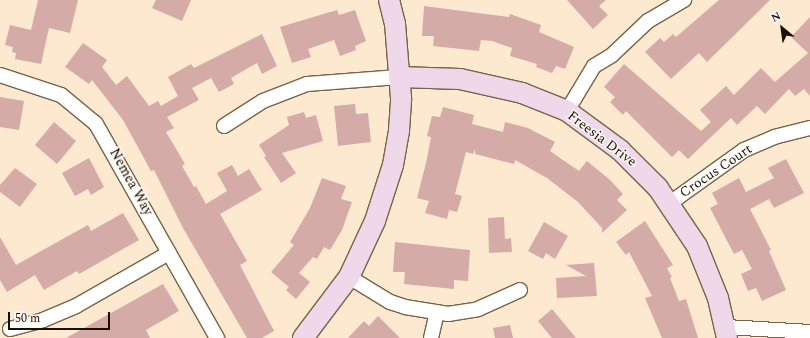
<!DOCTYPE html>
<html>
<head>
<meta charset="utf-8">
<style>
	body { margin:0 }
	#map { position:relative; width:810px; height:338px; overflow:hidden; background:#fde8d0; font-family:Spectral,serif }
	div>[style] { position:absolute }
	[style*='--x'] { left:calc(var(--x)*1px); top:calc(var(--y)*1px); width:calc(var(--w)*1px); rotate:calc(var(--a)*1deg) }
	.building>* { inset:0; background:#d5aba8 }
	.roads { filter:drop-shadow(1px 0 #796347) drop-shadow(-1px 0 #796347) drop-shadow(0 1px #796347) drop-shadow(0 -1px #796347) }
	.street>* { height:14px; margin:-7px; padding:0 7px; transform-origin:7px; border-radius:7px; background:#fff }
	.secondary>* { height:20px; margin:-10px; padding:0 10px; transform-origin:10px; border-radius:10px; background:#eed8ea }
	span { translate:-50% -50%; white-space:nowrap; text-align:center; line-height:1.15; -webkit-text-stroke:3px #fef8f2; paint-order:stroke }
	.street-label { font-size:14px; color:#181005 }
	.north { position:absolute; left:762px; top:8px; width:40px; height:40px; -webkit-text-stroke:3px #fef8f2; paint-order:stroke; rotate:331deg; font-size:11px; font-weight:700; line-height:16px; text-align:center; color:#181005 }
	.north::after { content:''; display:block; margin:auto; width:14px; height:18px; background:#181005; clip-path:polygon(50% 0,100% 100%,50% 72%,0 100%) }
	.scale { position:absolute; left:8px; top:312px; width:102px; height:18px; box-sizing:border-box; border:2px solid #181005; border-top:0; padding-left:5px; font-size:12px; line-height:14px; white-space:nowrap; color:#181005; -webkit-text-stroke:3px #fef8f2; paint-order:stroke }
</style>
</head>
<body>
<div id="map">
	<div class="building">
		<div style="clip-path:polygon(38px 0,78px 0,70px 33px,49px 28px,41px 64px,15px 59px,16px 53px,12px 52px,13px 47px,5px 45px,10px 25px,31px 30px)"></div>
		<div style="clip-path:polygon(156px 0,191px 0,182px 21px,152px 8px)"></div>
		<div style="clip-path:polygon(567px 0,606px 0,599px 6px,608px 15px,593px 29px)"></div>
		<div style="clip-path:polygon(719px 0,770px 0,707px 62px,699px 53px,671px 79px,645px 52px,660px 38px,664px 42px,673px 34px,676px 37px)"></div>
		<div style="clip-path:polygon(424px 6px,509px 17px,510px 14px,541px 25px,539px 32px,574px 47px,565px 69px,556px 66px,552px 73px,536px 67px,537px 64px,510px 56px,512px 48px,492px 41px,481px 40px,479px 51px,433px 46px,434px 36px,422px 36px)"></div>
		<div style="clip-path:polygon(337px 10px,339px 15px,355px 10px,366px 41px,355px 46px,356px 50px,340px 56px,334px 40px,308px 49px,311px 57px,292px 63px,280px 27px)"></div>
		<div style="clip-path:polygon(810px 17px,810px 96px,804px 89px,795px 96px,789px 89px,765px 114px,757px 106px,737px 125px,731px 118px,688px 159px,679px 150px,672px 157px,626px 111px,623px 115px,610px 102px,615px 97px,604px 87px,624px 64px,701px 131px,711px 122px,700px 110px,726px 86px,734px 95px,761px 68px,775px 82px,808px 53px,791px 37px)"></div>
		<div style="clip-path:polygon(262px 34px,277px 66px,262px 74px,257px 63px,231px 78px,234px 84px,219px 92px,211px 78px,192px 88px,199px 100px,167px 117px,174px 128px,166px 132px,185px 164px,182px 166px,194px 187px,196px 186px,206px 204px,227px 191px,217px 173px,232px 165px,238px 176px,249px 169px,262px 190px,220px 214px,247px 261px,240px 265px,274px 331px,262px 338px,247px 338px,183px 228px,154px 170px,151px 171px,123px 120px,92px 80px,89px 84px,65px 67px,83px 43px,107px 60px,102px 67px,116px 85px,127px 76px,149px 106px,158px 101px,161px 106px,178px 96px,168px 77px,191px 64px,194px 68px)"></div>
		<div style="clip-path:polygon(0 97px,24px 101px,19px 130px,0 127px)"></div>
		<div style="clip-path:polygon(355px 104px,356px 114px,368px 113px,371px 142px,338px 146px,334px 106px)"></div>
		<div style="clip-path:polygon(443px 107px,474px 115px,472px 124px,503px 132px,505px 122px,528px 128px,555px 142px,550px 151px,579px 171px,587px 161px,610px 180px,623px 194px,617px 200px,627px 210px,602px 233px,602px 228px,578px 202px,547px 178px,515px 160px,514px 164px,475px 154px,475px 149px,473px 154px,466px 152px,455px 194px,462px 196px,457px 212px,449px 210px,447px 219px,425px 213px,429px 201px,417px 198px,426px 163px,431px 137px,427px 136px,432px 116px,440px 117px)"></div>
		<div style="clip-path:polygon(304px 112px,306px 118px,316px 115px,323px 141px,282px 153px,296px 173px,281px 183px,264px 157px,266px 156px,259px 145px,289px 125px,287px 117px)"></div>
		<div style="clip-path:polygon(54px 122px,76px 141px,57px 164px,35px 145px)"></div>
		<div style="clip-path:polygon(89px 158px,104px 187px,91px 195px,88px 189px,75px 196px,62px 173px)"></div>
		<div style="clip-path:polygon(786px 159px,804px 193px,774px 208px,769px 199px,750px 209px,771px 250px,769px 251px,786px 290px,762px 301px,756px 288px,748px 291px,741px 274px,752px 269px,742px 250px,734px 254px,710px 208px,718px 204px,712px 193px,739px 178px,746px 192px,774px 178px,768px 168px)"></div>
		<div style="clip-path:polygon(15px 168px,37px 184px,20px 207px,0 192px,0 185px)"></div>
		<div style="clip-path:polygon(322px 178px,346px 186px,341px 199px,352px 202px,342px 230px,330px 250px,324px 247px,317px 259px,313px 257px,299px 273px,310px 282px,296px 299px,286px 290px,289px 287px,271px 272px,294px 245px,290px 242px,310px 208px)"></div>
		<div style="clip-path:polygon(123px 213px,139px 240px,79px 274px,77px 271px,44px 290px,35px 275px,7px 292px,0 280px,0 237px,16px 265px,88px 225px,91px 231px)"></div>
		<div style="clip-path:polygon(504px 217px,505px 239px,511px 238px,512px 252px,489px 253px,488px 218px)"></div>
		<div style="clip-path:polygon(645px 221px,673px 265px,667px 268px,672px 277px,670px 278px,679px 301px,686px 299px,698px 338px,662px 338px,645px 298px,652px 296px,629px 252px,626px 255px,616px 242px)"></div>
		<div style="clip-path:polygon(544px 222px,568px 236px,555px 259px,546px 253px,543px 259px,528px 251px)"></div>
		<div style="clip-path:polygon(395px 242px,470px 250px,468px 281px,454px 280px,454px 289px,404px 284px,405px 272px,393px 272px)"></div>
		<div style="clip-path:polygon(594px 263px,597px 296px,557px 298px,556px 278px,586px 276px,566px 265px)"></div>
		<div style="clip-path:polygon(163px 284px,179px 311px,146px 330px,150px 338px,66px 338px)"></div>
		<div style="clip-path:polygon(552px 309px,576px 338px,552px 338px,538px 321px)"></div>
		<div style="clip-path:polygon(378px 316px,400px 338px,348px 338px,364px 321px,369px 326px)"></div>
		<div style="clip-path:polygon(510px 325px,513px 338px,495px 338px,493px 328px)"></div>
	</div>
	<div class="roads">
		<div class="street">
			<div style="--x:0;--y:75;--w:64;--a:18.2"></div>
			<div style="--x:61;--y:95;--w:45;--a:39.6"></div>
			<div style="--x:96;--y:124;--w:246;--a:60.5"></div>
			<div style="--x:567;--y:111;--w:52;--a:-59"></div>
			<div style="--x:594;--y:66;--w:21;--a:-31"></div>
			<div style="--x:612;--y:55;--w:50;--a:-43.4"></div>
			<div style="--x:648;--y:21;--w:42;--a:-30.3"></div>
			<div style="--x:224;--y:126;--w:46;--a:-32.7"></div>
			<div style="--x:263;--y:101;--w:47;--a:-21.1"></div>
			<div style="--x:307;--y:84;--w:92;--a:-4.4"></div>
			<div style="--x:670;--y:203;--w:91;--a:-35.6"></div>
			<div style="--x:744;--y:150;--w:33;--a:-23"></div>
			<div style="--x:774;--y:137;--w:37;--a:-14"></div>
			<div style="--x:349;--y:277;--w:48;--a:31.4"></div>
			<div style="--x:390;--y:302;--w:16;--a:18"></div>
			<div style="--x:405;--y:307;--w:44;--a:9.2"></div>
			<div style="--x:448;--y:314;--w:30;--a:-9"></div>
			<div style="--x:478;--y:309;--w:46;--a:-24.3"></div>
			<div style="--x:726;--y:327;--w:84;--a:3.4"></div>
			<div style="--x:10;--y:329;--w:34;--a:-15"></div>
			<div style="--x:43;--y:320;--w:36;--a:-23"></div>
			<div style="--x:76;--y:306;--w:107;--a:-29.7"></div>
			<div style="--x:431;--y:338;--w:26;--a:-77"></div>
		</div>
		<div class="secondary">
			<div style="--x:399;--y:77;--w:61;--a:1.9"></div>
			<div style="--x:460;--y:79;--w:64;--a:12.7"></div>
			<div style="--x:522;--y:93;--w:48;--a:21.8"></div>
			<div style="--x:567;--y:111;--w:66;--a:36.3"></div>
			<div style="--x:620;--y:150;--w:54;--a:45"></div>
			<div style="--x:658;--y:188;--w:70;--a:56.1"></div>
			<div style="--x:697;--y:246;--w:56;--a:68"></div>
			<div style="--x:718;--y:298;--w:41;--a:77.3"></div>
			<div style="--x:303;--y:338;--w:76;--a:-53"></div>
			<div style="--x:349;--y:277;--w:62;--a:-65.1"></div>
			<div style="--x:375;--y:221;--w:59;--a:-72.2"></div>
			<div style="--x:393;--y:165;--w:36;--a:-80"></div>
			<div style="--x:399;--y:130;--w:32;--a:-86"></div>
			<div style="--x:401;--y:98;--w:74;--a:-94.6"></div>
			<div style="--x:395;--y:24;--w:25;--a:-104"></div>
		</div>
	</div>
	<div class="street-label">
		<span style="left:602px;top:139px;rotate:37deg">Freesia Drive</span>
		<span style="left:716px;top:171px;rotate:-34deg">Crocus Court</span>
		<span style="left:131px;top:182px;rotate:61deg">Nemea Way</span>
	</div>
	<div class="north">N</div>
	<div class="scale">50 m</div>
</div>
</body>
</html>
